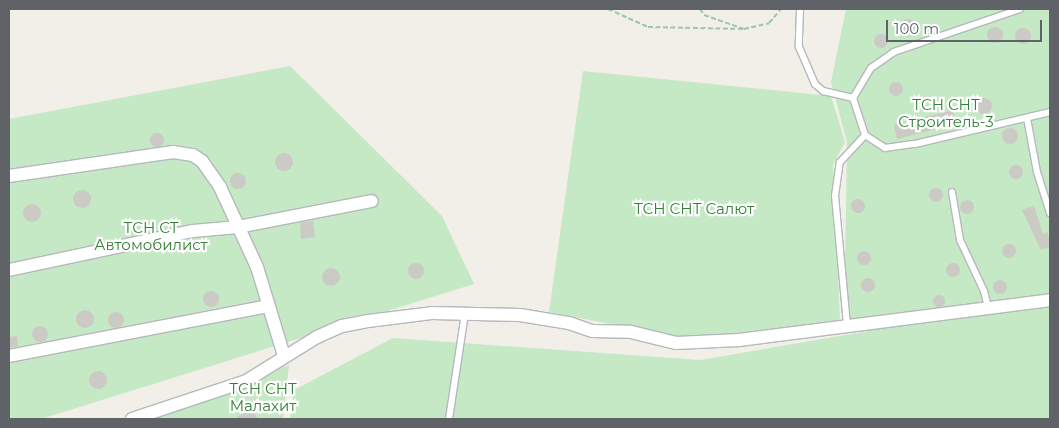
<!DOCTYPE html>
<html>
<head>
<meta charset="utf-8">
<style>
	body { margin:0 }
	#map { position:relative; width:1059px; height:428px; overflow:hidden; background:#f1efe8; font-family:Montserrat,sans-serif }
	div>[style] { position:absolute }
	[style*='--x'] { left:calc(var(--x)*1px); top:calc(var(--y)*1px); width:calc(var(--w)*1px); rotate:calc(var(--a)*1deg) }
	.green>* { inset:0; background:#c5e8c5 }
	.building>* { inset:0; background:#cccac5 }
	.round { border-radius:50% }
	.path>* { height:2px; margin-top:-1px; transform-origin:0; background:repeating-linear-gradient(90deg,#9cc7a9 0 5px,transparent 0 7.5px) }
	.roads { filter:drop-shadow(1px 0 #b5b8bc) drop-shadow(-1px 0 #b5b8bc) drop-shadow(0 1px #b5b8bc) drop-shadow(0 -1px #b5b8bc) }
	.lane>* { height:6px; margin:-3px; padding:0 3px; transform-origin:3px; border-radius:3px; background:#fff }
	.street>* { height:12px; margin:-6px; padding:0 6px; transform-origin:6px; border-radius:6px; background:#fff }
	span { translate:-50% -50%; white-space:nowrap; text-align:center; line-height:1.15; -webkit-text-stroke:4.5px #fff; paint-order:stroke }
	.park-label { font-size:15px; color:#348238 }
	.frame { position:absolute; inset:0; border:10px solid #5f6368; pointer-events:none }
	.scale { position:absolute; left:886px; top:20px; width:156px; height:22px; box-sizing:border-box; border:2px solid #5f6368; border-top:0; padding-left:6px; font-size:15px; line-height:18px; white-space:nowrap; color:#5f6368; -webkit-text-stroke:4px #fff; paint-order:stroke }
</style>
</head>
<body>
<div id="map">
	<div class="green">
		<div style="clip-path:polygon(846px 9px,1050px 9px,1050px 419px,290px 419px,294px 390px,393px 338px,700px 360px,869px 331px,844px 332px,847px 142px,831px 82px)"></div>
		<div style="clip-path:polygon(290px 66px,442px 216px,474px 284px,41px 419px,9px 419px,9px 119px)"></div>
		<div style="clip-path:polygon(583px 71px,831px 96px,845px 142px,833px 165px,840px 321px,735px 335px,677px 337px,549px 312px)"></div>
		<div style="clip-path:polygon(289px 365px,283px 419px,124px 419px)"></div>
	</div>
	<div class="building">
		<div class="round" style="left:901px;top:19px;width:14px;height:14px"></div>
		<div class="round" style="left:987px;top:27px;width:16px;height:16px"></div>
		<div class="round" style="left:1015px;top:28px;width:16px;height:16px"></div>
		<div class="round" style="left:874px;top:34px;width:14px;height:14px"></div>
		<div class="round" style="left:889px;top:82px;width:14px;height:14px"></div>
		<div class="round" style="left:976px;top:98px;width:16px;height:16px"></div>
		<div style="clip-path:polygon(953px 110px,956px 124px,897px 139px,894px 125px)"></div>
		<div class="round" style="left:1002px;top:128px;width:16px;height:16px"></div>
		<div class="round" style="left:150px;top:133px;width:14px;height:14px"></div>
		<div class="round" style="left:275px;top:153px;width:18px;height:18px"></div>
		<div class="round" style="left:1009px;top:165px;width:14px;height:14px"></div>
		<div class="round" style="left:230px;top:173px;width:16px;height:16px"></div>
		<div class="round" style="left:929px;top:188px;width:14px;height:14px"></div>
		<div class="round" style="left:73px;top:190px;width:18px;height:18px"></div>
		<div class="round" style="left:851px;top:199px;width:14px;height:14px"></div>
		<div class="round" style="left:960px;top:200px;width:14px;height:14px"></div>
		<div class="round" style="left:23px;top:204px;width:18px;height:18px"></div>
		<div style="clip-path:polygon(1034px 206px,1043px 234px,1047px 232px,1050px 242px,1050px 247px,1041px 250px,1022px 210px)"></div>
		<div style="clip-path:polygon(313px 221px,315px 237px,301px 239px,300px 223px)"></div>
		<div class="round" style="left:1002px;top:244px;width:14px;height:14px"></div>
		<div class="round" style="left:857px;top:251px;width:14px;height:14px"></div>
		<div class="round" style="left:408px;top:263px;width:16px;height:16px"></div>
		<div class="round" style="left:946px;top:263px;width:14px;height:14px"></div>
		<div class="round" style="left:322px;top:268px;width:18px;height:18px"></div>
		<div class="round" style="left:861px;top:278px;width:14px;height:14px"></div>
		<div class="round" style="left:993px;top:280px;width:14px;height:14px"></div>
		<div class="round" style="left:203px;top:291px;width:16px;height:16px"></div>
		<div class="round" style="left:933px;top:295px;width:12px;height:12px"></div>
		<div class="round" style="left:76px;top:310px;width:18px;height:18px"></div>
		<div class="round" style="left:108px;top:312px;width:16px;height:16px"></div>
		<div class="round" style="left:32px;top:326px;width:16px;height:16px"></div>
		<div style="clip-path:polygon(17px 336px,18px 346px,9px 348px,9px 337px)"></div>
		<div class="round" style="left:89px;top:371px;width:18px;height:18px"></div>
		<div style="clip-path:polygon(251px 408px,258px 419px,234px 419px,245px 412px)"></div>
	</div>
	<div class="path">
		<div style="--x:608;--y:9;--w:44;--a:24.2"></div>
		<div style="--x:648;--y:27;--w:96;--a:1.2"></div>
		<div style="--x:700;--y:9;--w:7;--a:56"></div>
		<div style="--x:704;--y:15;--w:42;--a:19.3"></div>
		<div style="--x:744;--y:29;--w:26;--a:-13"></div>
		<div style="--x:769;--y:23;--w:18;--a:-49"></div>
	</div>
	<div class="roads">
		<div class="lane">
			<div style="--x:800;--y:9;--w:38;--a:92"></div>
			<div style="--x:799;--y:47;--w:40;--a:66.6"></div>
			<div style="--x:815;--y:84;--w:11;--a:41"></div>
			<div style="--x:823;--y:91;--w:31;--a:13"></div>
			<div style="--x:1020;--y:9;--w:133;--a:161.2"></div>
			<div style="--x:894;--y:52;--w:28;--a:145"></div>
			<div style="--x:871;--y:68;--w:35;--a:121"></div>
			<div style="--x:853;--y:98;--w:39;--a:72"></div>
			<div style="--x:865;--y:135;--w:24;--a:33"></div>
			<div style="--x:885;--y:148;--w:30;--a:-8"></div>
			<div style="--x:915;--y:144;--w:139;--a:-13.3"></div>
			<div style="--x:1027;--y:118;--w:55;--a:79.5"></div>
			<div style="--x:1037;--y:172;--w:43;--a:72.4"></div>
			<div style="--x:952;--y:192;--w:49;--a:80.5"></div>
			<div style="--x:960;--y:240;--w:56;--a:64.8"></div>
			<div style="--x:984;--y:291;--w:16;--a:76"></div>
			<div style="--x:847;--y:325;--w:130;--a:-95.3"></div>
			<div style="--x:835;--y:196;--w:34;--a:-82"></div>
			<div style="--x:840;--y:162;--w:37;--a:-47"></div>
			<div style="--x:449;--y:419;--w:107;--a:-81.4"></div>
		</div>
		<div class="street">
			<div style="--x:9;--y:176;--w:166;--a:-8.3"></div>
			<div style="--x:173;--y:152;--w:20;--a:9"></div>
			<div style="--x:193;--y:155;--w:11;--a:34"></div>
			<div style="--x:202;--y:161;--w:32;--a:55"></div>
			<div style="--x:220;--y:187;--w:88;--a:65.2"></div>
			<div style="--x:257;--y:267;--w:93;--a:73.1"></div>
			<div style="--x:9;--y:270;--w:188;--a:-12"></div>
			<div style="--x:193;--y:231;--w:45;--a:-5.1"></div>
			<div style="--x:238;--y:227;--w:136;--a:-11"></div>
			<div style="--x:9;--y:356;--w:264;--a:-10.9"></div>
			<div style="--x:132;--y:419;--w:120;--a:-18.4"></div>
			<div style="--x:246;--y:381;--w:84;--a:-31.8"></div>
			<div style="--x:317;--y:337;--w:27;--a:-24"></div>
			<div style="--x:342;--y:326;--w:26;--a:-11"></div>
			<div style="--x:368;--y:321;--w:64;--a:-7.1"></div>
			<div style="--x:432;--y:313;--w:88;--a:1.3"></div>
			<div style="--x:520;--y:315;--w:50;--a:9.3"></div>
			<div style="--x:569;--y:323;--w:24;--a:19"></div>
			<div style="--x:592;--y:331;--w:39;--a:1"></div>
			<div style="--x:631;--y:332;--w:46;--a:13.7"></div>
			<div style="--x:676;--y:343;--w:63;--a:-2.7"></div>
			<div style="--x:739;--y:340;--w:314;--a:-7.3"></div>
		</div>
	</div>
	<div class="park-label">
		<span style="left:946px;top:113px">ТСН СНТ<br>Строитель-3</span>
		<span style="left:694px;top:209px">ТСН СНТ Салют</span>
		<span style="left:151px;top:236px">ТСН СТ<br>Автомобилист</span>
		<span style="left:263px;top:397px">ТСН СНТ<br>Малахит</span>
	</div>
	<div class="frame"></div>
	<div class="scale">100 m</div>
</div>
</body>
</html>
